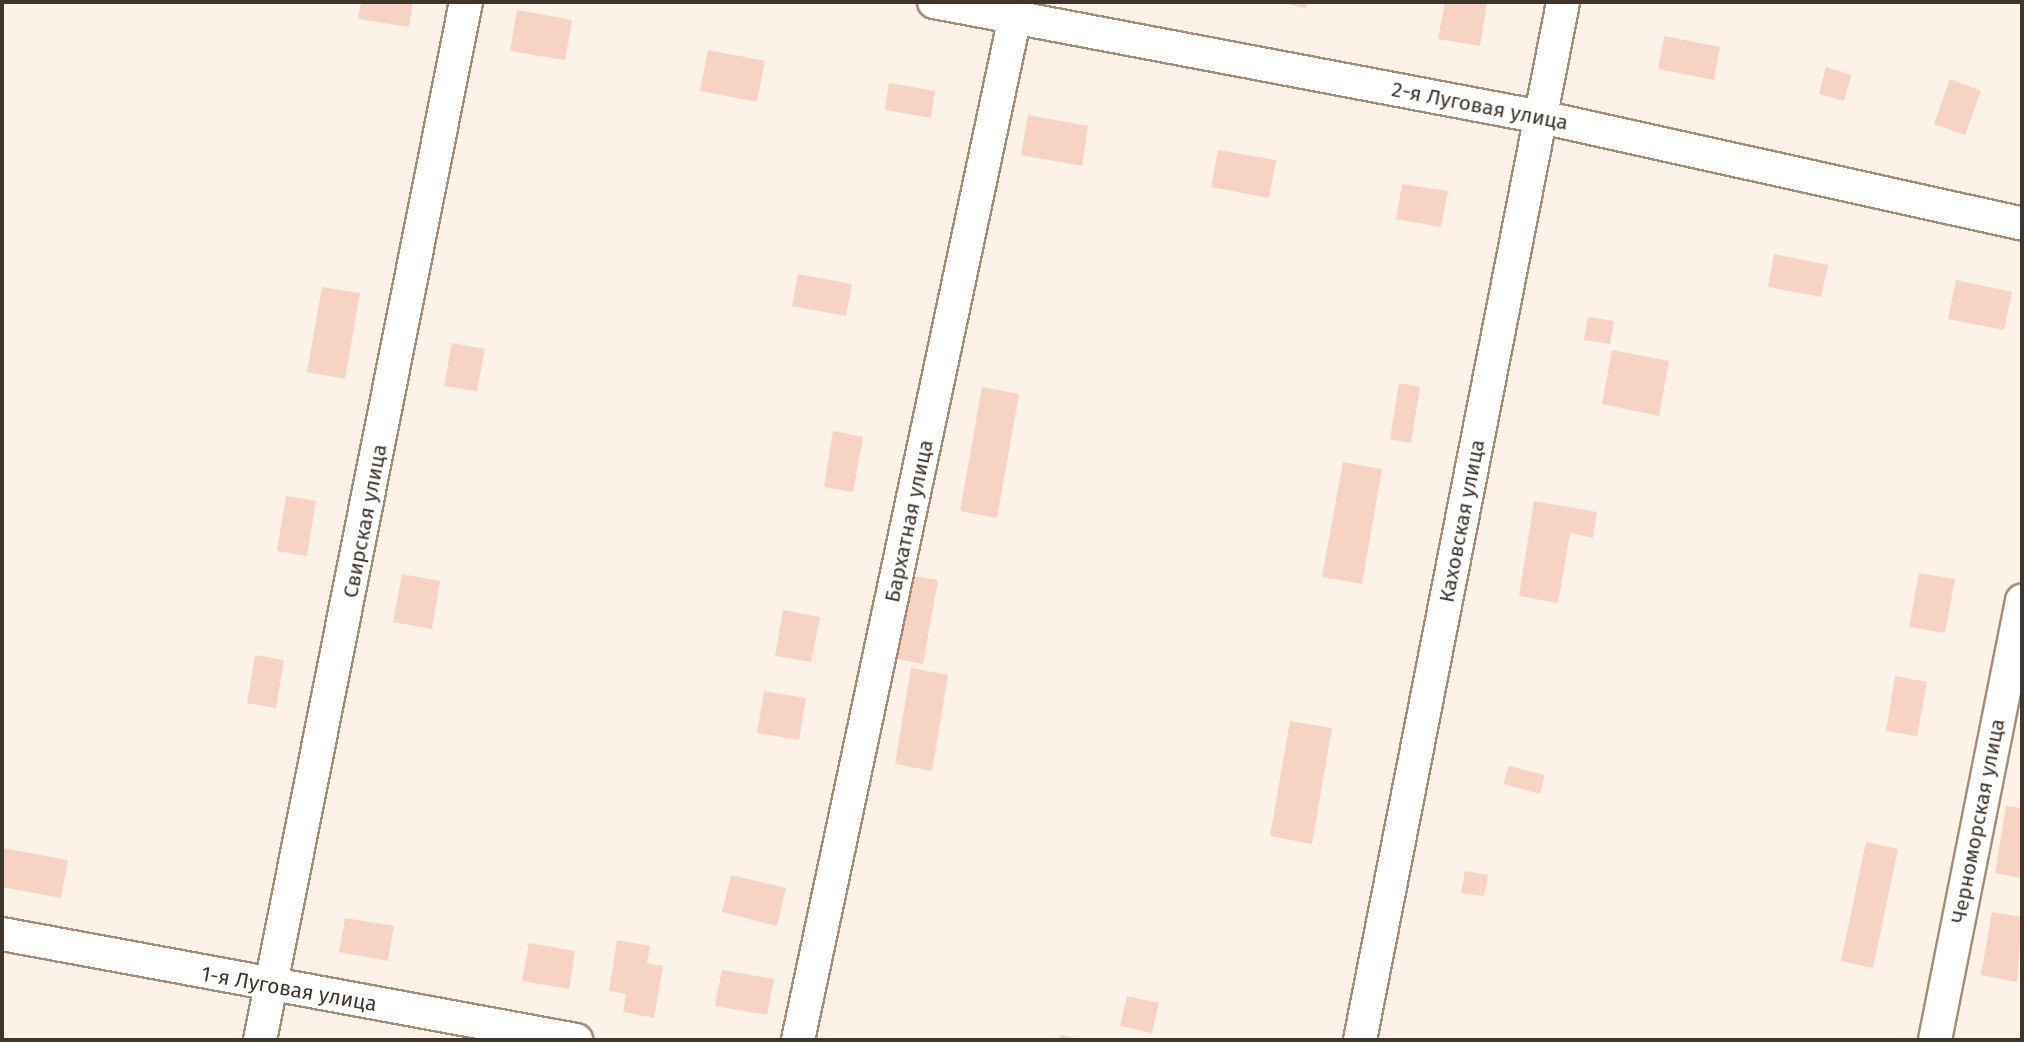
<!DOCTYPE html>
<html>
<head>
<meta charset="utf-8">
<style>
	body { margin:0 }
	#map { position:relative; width:2024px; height:1042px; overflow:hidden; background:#fcf2e7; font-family:"Fira Sans",sans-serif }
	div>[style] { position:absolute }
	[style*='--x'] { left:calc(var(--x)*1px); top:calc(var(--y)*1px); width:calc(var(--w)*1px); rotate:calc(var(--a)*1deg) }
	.building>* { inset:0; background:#f7d3c4 }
	.roads { filter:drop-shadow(2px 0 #a58d75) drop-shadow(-2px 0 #a58d75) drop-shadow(0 2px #a58d75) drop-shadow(0 -2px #a58d75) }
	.street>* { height:32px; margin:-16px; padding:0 16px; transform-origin:16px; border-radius:16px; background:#fff }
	span { translate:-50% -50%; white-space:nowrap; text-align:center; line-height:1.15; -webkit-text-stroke:5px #fff; paint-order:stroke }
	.street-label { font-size:21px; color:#3f352b }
	.frame { position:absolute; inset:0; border:4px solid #3f352b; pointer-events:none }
</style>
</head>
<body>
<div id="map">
	<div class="building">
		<div style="clip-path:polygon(361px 2px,413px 2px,409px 27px,358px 19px)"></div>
		<div style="clip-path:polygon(1277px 2px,1307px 2px,1306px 8px)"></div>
		<div style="clip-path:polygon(1445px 2px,1487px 3px,1480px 46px,1438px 39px)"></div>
		<div style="clip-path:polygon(517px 10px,572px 20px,565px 60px,510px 51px)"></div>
		<div style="clip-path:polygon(1664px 36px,1720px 47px,1714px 80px,1658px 69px)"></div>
		<div style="clip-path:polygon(708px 50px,765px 61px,757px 102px,700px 91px)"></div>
		<div style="clip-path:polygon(1826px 67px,1851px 75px,1844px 101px,1819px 94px)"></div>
		<div style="clip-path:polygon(1950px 79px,1981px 91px,1965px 135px,1934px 124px)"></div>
		<div style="clip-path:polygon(889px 83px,935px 91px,931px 118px,885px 110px)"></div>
		<div style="clip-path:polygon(1028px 115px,1088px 126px,1082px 166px,1021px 155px)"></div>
		<div style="clip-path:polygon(1218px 150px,1276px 160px,1269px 198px,1211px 187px)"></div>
		<div style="clip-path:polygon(1402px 184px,1448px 191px,1441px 227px,1396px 219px)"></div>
		<div style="clip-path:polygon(1774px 254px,1828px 265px,1821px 297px,1768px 287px)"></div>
		<div style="clip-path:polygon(798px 274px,852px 284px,846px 316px,792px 306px)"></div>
		<div style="clip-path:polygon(1956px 280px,2012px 292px,2004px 330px,1948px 319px)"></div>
		<div style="clip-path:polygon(322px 287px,360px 293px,345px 379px,307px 372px)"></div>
		<div style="clip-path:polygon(1588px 317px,1614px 321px,1610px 344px,1584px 340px)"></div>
		<div style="clip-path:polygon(452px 343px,485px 349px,477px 391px,444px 386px)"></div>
		<div style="clip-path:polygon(1612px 350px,1669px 361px,1659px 416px,1602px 404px)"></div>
		<div style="clip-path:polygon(1399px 383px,1420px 387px,1411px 443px,1390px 439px)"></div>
		<div style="clip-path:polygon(982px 387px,1019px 394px,997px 518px,960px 511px)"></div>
		<div style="clip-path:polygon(833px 431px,863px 437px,853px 492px,824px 487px)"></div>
		<div style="clip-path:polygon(1343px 462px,1382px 469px,1362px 584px,1322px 577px)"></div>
		<div style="clip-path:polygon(286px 496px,316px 501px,307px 556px,277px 551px)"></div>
		<div style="clip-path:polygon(1534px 501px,1597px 512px,1593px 538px,1570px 533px,1558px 603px,1519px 596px)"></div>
		<div style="clip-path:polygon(1919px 573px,1955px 579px,1945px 633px,1909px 627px)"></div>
		<div style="clip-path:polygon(402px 574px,440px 581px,432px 629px,393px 622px)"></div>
		<div style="clip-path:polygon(906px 575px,938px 580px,923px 664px,891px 658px)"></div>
		<div style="clip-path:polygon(783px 610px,820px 617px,811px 662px,775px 656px)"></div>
		<div style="clip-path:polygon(255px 655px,284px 660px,276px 708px,247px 703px)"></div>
		<div style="clip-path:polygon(911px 668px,948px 675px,932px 771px,895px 764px)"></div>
		<div style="clip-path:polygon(1895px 676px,1927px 682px,1917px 736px,1886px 731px)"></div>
		<div style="clip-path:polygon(764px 691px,806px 698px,799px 740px,757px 733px)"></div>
		<div style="clip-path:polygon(1290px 721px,1332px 728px,1312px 844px,1270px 836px)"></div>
		<div style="clip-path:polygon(1509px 766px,1545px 775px,1540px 794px,1503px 784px)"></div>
		<div style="clip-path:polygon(2006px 806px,2022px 808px,2022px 878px,1995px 873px)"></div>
		<div style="clip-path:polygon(1866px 842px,1898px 849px,1873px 968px,1841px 961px)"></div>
		<div style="clip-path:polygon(2px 848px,68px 860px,61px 898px,2px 887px)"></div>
		<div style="clip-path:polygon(1465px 871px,1488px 875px,1484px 896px,1461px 893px)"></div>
		<div style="clip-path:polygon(731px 875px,786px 888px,777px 926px,722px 912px)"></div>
		<div style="clip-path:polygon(1992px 912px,2022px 917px,2017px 982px,1981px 975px)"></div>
		<div style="clip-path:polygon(345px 918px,394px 926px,388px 961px,339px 952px)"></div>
		<div style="clip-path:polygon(617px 940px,650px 946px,647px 963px,663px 966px,654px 1018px,623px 1012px,626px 994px,609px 991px)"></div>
		<div style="clip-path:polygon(529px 943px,575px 951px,569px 989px,522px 981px)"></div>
		<div style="clip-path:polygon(722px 970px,774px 979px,767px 1015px,715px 1006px)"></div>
		<div style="clip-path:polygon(1127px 996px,1159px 1003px,1152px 1033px,1120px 1026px)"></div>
		<div style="clip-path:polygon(1060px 1035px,1083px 1039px,1082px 1040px,1059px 1040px)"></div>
	</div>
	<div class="roads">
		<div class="street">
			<div style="--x:934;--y:2;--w:618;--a:10.73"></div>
			<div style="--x:1541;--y:117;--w:493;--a:12.5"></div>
			<div style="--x:2;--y:934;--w:584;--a:10.46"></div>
			<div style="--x:260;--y:1040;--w:1058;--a:-78.78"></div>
			<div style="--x:798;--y:1040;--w:1061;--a:-78.03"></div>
			<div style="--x:1360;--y:1040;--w:1058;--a:-78.93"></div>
			<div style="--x:1935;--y:1040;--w:448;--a:-78.8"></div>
		</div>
	</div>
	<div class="street-label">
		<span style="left:1480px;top:106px;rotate:11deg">2-я Луговая улица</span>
		<span style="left:365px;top:521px;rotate:-79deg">Свирская улица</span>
		<span style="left:909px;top:521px;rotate:-78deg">Бархатная улица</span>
		<span style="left:1462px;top:521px;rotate:-79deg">Каховская улица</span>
		<span style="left:1978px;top:821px;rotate:-79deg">Черноморская улица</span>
		<span style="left:289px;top:989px;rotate:10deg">1-я Луговая улица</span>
	</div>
	<div class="frame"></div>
</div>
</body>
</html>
